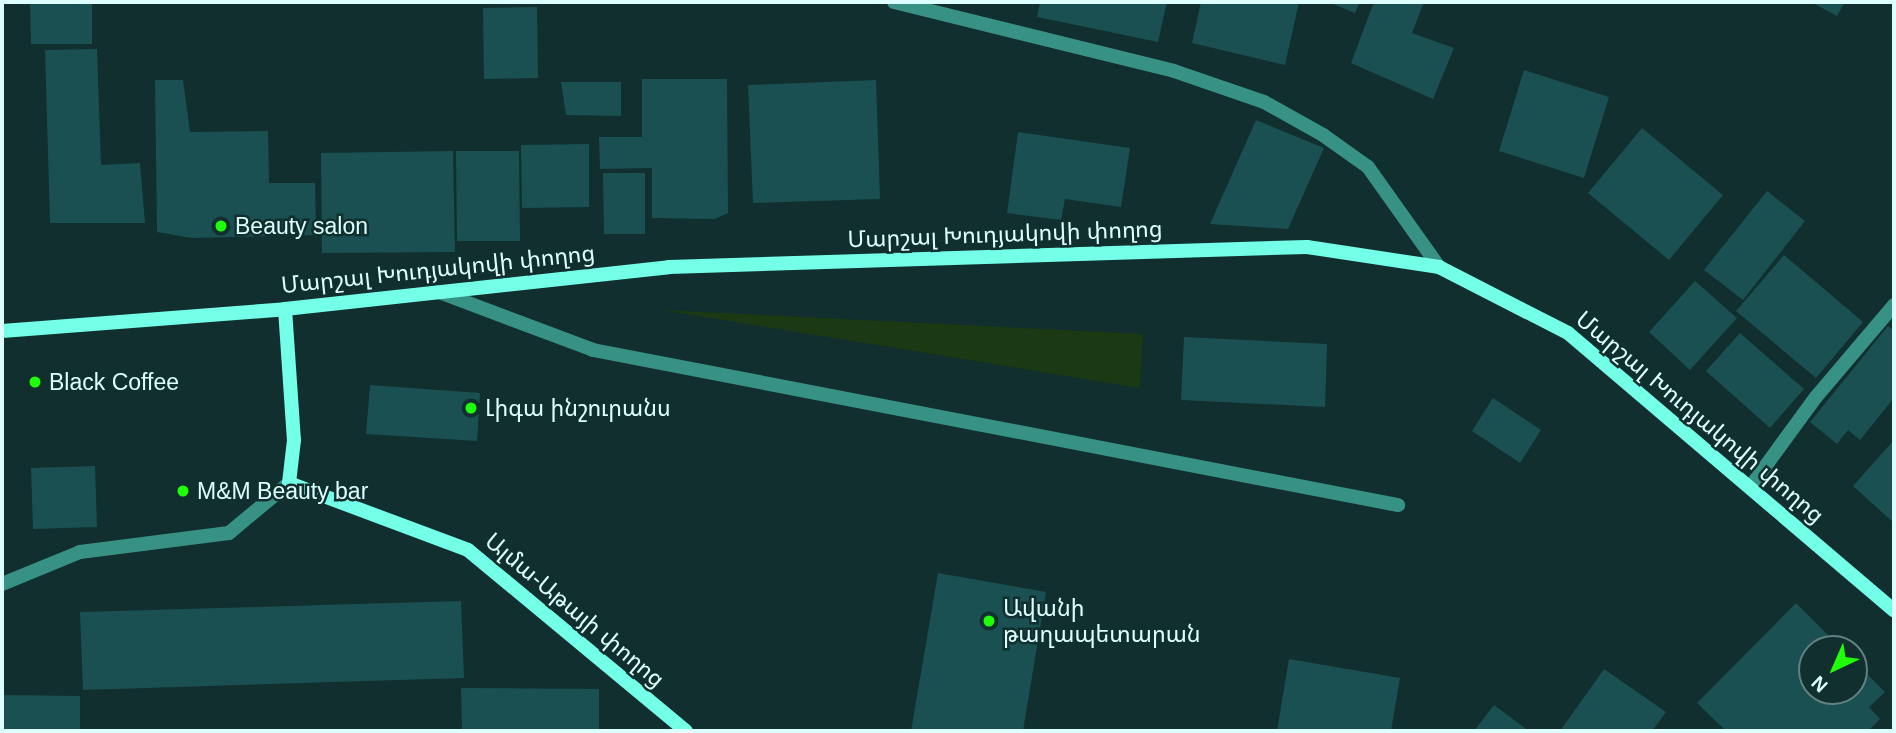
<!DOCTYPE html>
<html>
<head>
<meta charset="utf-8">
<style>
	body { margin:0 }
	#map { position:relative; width:1896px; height:733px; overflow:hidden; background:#102f2e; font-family:Helvetica,"Noto Sans Armenian",sans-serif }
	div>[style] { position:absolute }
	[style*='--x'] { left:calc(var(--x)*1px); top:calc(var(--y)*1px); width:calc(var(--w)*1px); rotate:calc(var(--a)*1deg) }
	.green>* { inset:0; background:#1b3912 }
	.building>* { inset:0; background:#1a5051 }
	.lane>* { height:14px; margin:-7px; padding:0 7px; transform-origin:7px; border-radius:7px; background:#379184 }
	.street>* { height:14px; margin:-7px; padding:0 7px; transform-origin:7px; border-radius:7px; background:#379184 }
	.secondary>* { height:14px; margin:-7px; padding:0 7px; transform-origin:7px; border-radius:7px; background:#74ffe9 }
	.dots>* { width:19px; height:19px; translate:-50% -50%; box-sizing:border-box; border:4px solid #102f2e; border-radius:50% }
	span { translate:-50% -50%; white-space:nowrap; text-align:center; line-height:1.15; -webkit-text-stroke:5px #102f2e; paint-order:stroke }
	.poi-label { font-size:23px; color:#ddfffd }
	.left { translate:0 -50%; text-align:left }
	.street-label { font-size:23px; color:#ddfffd }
	.frame { position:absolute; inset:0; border:4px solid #ddfffd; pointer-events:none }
	.north { position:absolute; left:1798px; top:635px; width:70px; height:70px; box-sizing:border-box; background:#102f2e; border:2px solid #628281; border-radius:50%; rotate:224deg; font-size:19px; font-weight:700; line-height:28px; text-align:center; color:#ddfffd }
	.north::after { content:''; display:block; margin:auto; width:24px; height:32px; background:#1fff09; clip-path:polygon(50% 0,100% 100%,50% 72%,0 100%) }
</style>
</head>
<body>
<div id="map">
	<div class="green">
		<div style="clip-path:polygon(662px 310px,1143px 334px,1140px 388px)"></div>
	</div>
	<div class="building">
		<div style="clip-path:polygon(30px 2px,92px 2px,92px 44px,31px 44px)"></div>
		<div style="clip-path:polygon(1040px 2px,1167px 2px,1158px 42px,1037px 17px)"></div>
		<div style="clip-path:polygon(1201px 2px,1299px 2px,1285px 65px,1192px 43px)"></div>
		<div style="clip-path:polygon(1328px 2px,1360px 2px,1355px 13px)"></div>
		<div style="clip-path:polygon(1374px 2px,1424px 2px,1412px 33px,1454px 48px,1433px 99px,1351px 63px)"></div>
		<div style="clip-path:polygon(1811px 2px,1845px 2px,1837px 16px)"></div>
		<div style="clip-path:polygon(537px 7px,538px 78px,484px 79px,483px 8px)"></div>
		<div style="clip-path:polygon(97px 49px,101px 165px,140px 163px,145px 223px,50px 223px,45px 50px)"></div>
		<div style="clip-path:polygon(1524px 70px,1609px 97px,1584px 178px,1499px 151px)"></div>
		<div style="clip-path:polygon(642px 79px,727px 79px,728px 213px,715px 219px,652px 218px,652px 168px,600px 169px,599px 137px,642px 137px)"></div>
		<div style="clip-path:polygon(155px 80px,183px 80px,190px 132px,268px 131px,269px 183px,315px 183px,316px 235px,192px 238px,157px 232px)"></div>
		<div style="clip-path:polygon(876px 80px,880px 199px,753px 203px,748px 85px)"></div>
		<div style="clip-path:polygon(561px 82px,621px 82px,621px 116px,566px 115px)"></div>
		<div style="clip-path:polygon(1256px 120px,1324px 148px,1288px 229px,1210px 224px)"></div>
		<div style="clip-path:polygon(1642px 128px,1723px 195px,1669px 260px,1588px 193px)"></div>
		<div style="clip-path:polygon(1018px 132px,1130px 148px,1121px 207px,1065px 199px,1061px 220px,1007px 213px)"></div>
		<div style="clip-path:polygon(589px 144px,589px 207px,522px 208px,521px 145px)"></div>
		<div style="clip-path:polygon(453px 151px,455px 252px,322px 253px,321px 153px)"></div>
		<div style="clip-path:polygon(456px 151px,519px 151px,520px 241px,457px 241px)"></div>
		<div style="clip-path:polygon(603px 173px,645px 173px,645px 234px,604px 234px)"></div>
		<div style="clip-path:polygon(1767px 191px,1805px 221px,1743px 300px,1704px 270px)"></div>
		<div style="clip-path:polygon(1784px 255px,1863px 322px,1816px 378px,1736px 311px)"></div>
		<div style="clip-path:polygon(1695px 281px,1737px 318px,1690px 370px,1649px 332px)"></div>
		<div style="clip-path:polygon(1888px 326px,1894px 331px,1894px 398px,1860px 440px,1848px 430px,1837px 444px,1810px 422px)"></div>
		<div style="clip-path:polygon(1740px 333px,1804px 389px,1770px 428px,1706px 371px)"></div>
		<div style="clip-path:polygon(1184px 337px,1327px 344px,1325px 407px,1181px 400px)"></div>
		<div style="clip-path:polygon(370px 385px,480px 393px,477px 441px,366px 434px)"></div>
		<div style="clip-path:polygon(1493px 398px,1541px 430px,1520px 463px,1472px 431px)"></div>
		<div style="clip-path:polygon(1894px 440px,1894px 523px,1853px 486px)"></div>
		<div style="clip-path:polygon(95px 466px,97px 527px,33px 529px,31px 468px)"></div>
		<div style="clip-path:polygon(938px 573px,1046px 592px,1023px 731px,911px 731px)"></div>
		<div style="clip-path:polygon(461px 601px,464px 678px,83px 690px,80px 612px)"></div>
		<div style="clip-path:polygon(1796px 603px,1842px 649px,1812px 649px,1812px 691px,1854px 691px,1854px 661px,1885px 692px,1869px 707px,1880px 719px,1868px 731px,1726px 731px,1697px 703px)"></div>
		<div style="clip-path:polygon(1289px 659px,1400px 678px,1391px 731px,1277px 731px)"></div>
		<div style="clip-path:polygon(1604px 669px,1666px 712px,1652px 731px,1560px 731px)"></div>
		<div style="clip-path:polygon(461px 688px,599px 689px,599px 731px,462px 731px)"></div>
		<div style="clip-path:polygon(2px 695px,80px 696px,80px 731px,2px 731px)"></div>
		<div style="clip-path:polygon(1494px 705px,1529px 731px,1474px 731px)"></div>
	</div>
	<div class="lane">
		<div style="--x:439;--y:292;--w:165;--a:20.6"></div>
		<div style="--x:593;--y:350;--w:820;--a:10.9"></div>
		<div style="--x:1751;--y:486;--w:110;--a:-53.9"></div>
		<div style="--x:1816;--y:397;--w:121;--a:-49.7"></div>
	</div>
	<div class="street">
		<div style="--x:894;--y:2;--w:288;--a:13.8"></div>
		<div style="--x:1174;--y:71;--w:95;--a:19"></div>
		<div style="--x:1264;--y:102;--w:68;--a:29.2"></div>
		<div style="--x:1323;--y:135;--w:55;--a:35.4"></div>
		<div style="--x:1368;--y:167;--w:123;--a:54.6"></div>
		<div style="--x:2;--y:584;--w:84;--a:-22.3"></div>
		<div style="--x:80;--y:552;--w:150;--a:-7.3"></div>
		<div style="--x:229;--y:533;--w:78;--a:-39.8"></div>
	</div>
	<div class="secondary">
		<div style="--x:285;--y:309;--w:131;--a:86.1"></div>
		<div style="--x:294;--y:440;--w:43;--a:96.6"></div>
		<div style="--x:289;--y:483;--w:191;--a:20.5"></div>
		<div style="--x:468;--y:550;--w:283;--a:39.7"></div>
		<div style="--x:2;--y:331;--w:284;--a:-4.4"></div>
		<div style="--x:285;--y:309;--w:386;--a:-6.2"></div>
		<div style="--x:669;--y:267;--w:638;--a:-1.8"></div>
		<div style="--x:1307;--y:247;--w:134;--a:8.6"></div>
		<div style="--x:1439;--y:267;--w:145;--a:27.1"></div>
		<div style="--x:1568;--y:333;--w:428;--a:40.4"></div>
	</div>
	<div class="dots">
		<div style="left:221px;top:226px;background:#1fff09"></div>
		<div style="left:35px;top:382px;background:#1fff09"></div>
		<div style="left:471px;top:408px;background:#1fff09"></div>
		<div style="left:183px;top:491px;background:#1fff09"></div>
		<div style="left:989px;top:621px;background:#1fff09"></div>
	</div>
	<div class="poi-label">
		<span class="left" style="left:235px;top:226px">Beauty salon</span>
		<span class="left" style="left:49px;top:382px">Black Coffee</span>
		<span class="left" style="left:485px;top:408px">Լիգա ինշուրանս</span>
		<span class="left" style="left:197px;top:491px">M&amp;M Beauty bar</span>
		<span class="left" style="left:1003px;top:621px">Ավանի<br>թաղապետարան</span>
	</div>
	<div class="street-label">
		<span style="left:1005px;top:234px;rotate:-2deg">Մարշալ Խուդյակովի փողոց</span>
		<span style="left:438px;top:269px;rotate:-6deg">Մարշալ Խուդյակովի փողոց</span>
		<span style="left:1700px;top:417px;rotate:40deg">Մարշալ Խուդյակովի փողոց</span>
		<span style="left:575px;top:610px;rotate:40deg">Ալմա-Աթայի փողոց</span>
	</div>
	<div class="frame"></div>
	<div class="north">N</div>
</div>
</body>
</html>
